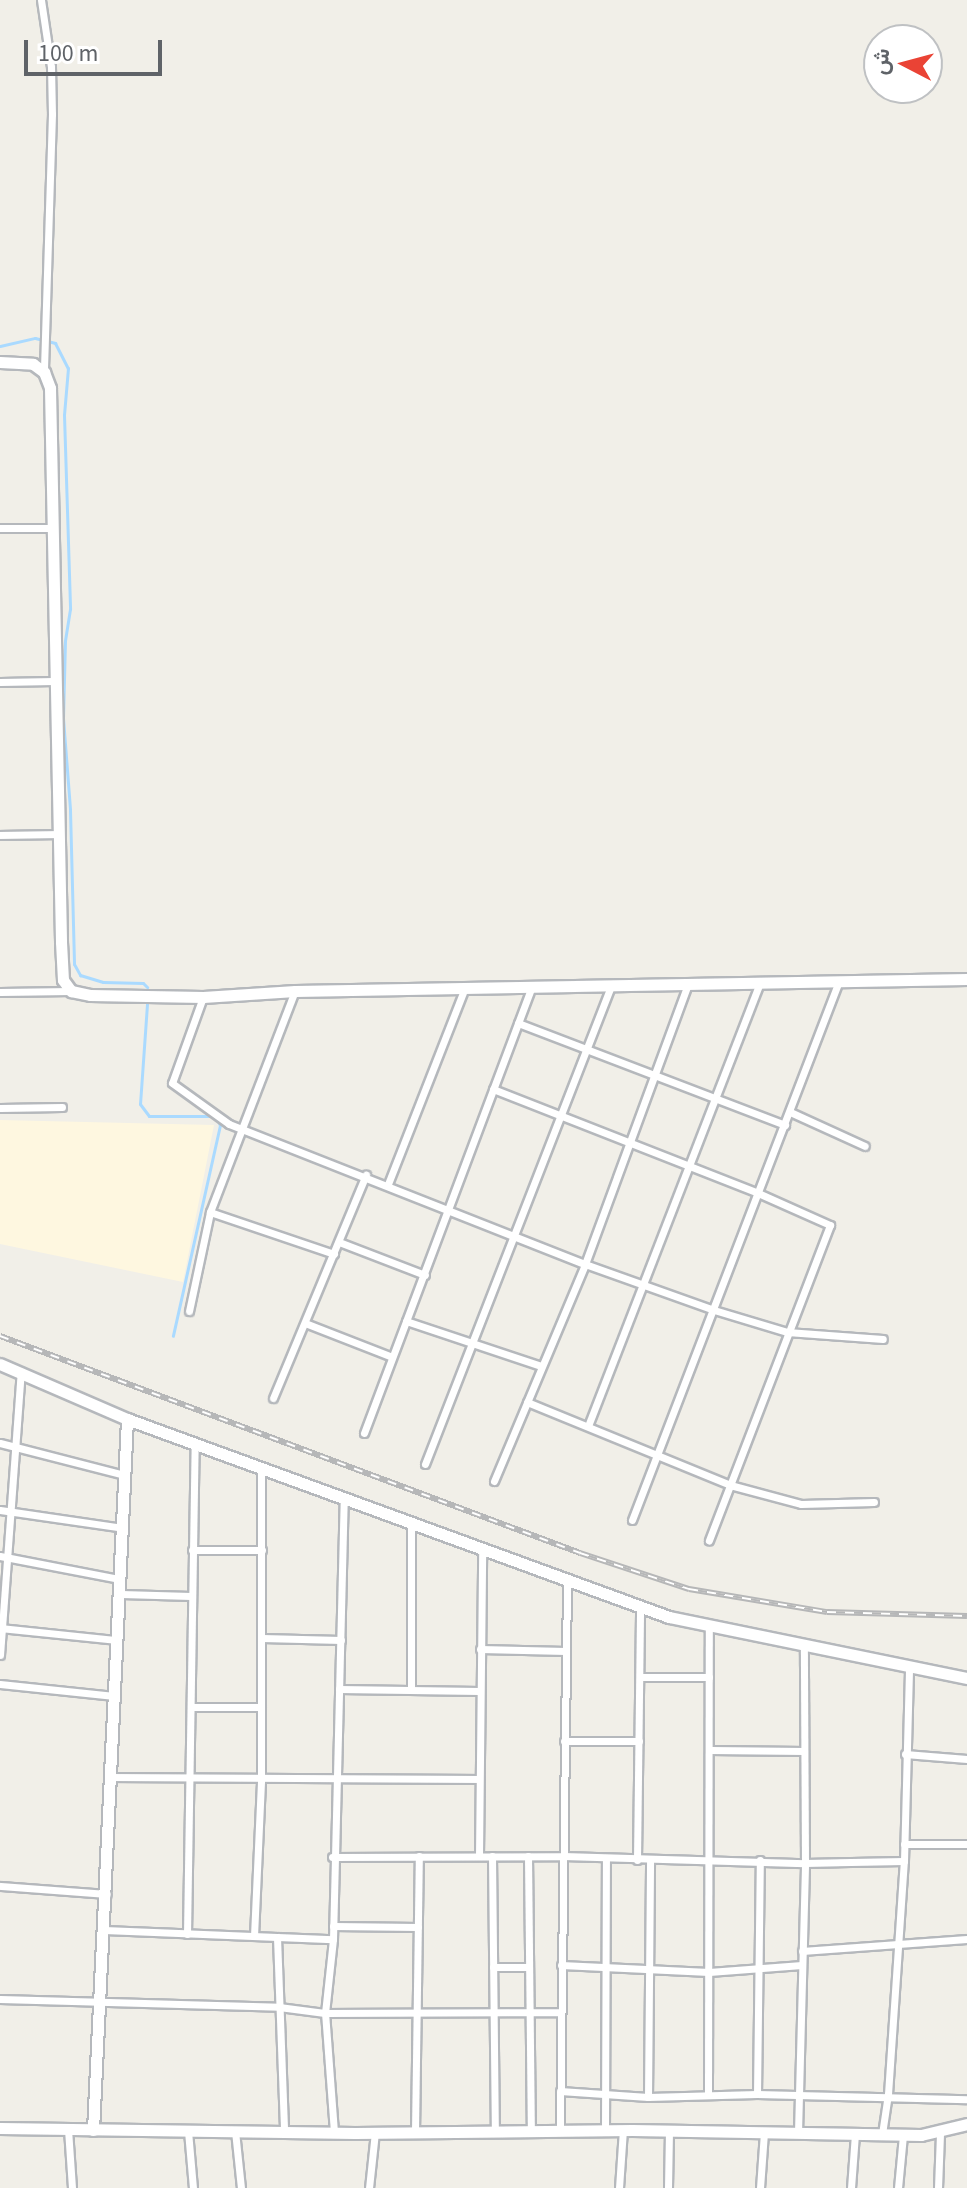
<!DOCTYPE html>
<html>
<head>
<meta charset="utf-8">
<style>
	body { margin:0 }
	#map { position:relative; width:967px; height:2188px; overflow:hidden; background:#f1efe8; font-family:"Source Sans 3",Vazirmatn,sans-serif }
	div>[style] { position:absolute }
	[style*='--x'] { left:calc(var(--x)*1px); top:calc(var(--y)*1px); width:calc(var(--w)*1px); rotate:calc(var(--a)*1deg) }
	.commercial>* { inset:0; background:#fef7e0 }
	.stream>* { height:3px; margin:-1.5px; padding:0 1.5px; transform-origin:1.5px; border-radius:1.5px; background:#aadaff }
	.roads { filter:drop-shadow(2px 0 #b5b8bc) drop-shadow(-2px 0 #b5b8bc) drop-shadow(0 2px #b5b8bc) drop-shadow(0 -2px #b5b8bc) }
	.street>* { height:7px; margin:-3.5px; padding:0 3.5px; transform-origin:3.5px; border-radius:3.5px; background:#fff }
	.secondary>* { height:11px; margin:-5.5px; padding:0 5.5px; transform-origin:5.5px; border-radius:5.5px; background:#fff }
	.rail>* { height:6px; margin-top:-3px; transform-origin:0; background:repeating-linear-gradient(90deg,#fff 0 9px,#b6b7b8 0 18px); box-sizing:border-box; border-block:2px solid #b6b7b8 }
	span { translate:-50% -50%; white-space:nowrap; text-align:center; line-height:1.15; -webkit-text-stroke:8px #fff; paint-order:stroke }
	.north { position:absolute; left:863px; top:24px; width:80px; height:80px; box-sizing:border-box; background:#fff; border:2px solid #bfc1c3; border-radius:50%; rotate:276deg; font-size:22px; font-weight:700; line-height:32px; text-align:center; color:#5f6368 }
	.north::after { content:''; display:block; margin:auto; width:28px; height:36px; background:#ea4335; clip-path:polygon(50% 0,100% 100%,50% 72%,0 100%) }
	.scale { position:absolute; left:24px; top:40px; width:138px; height:36px; box-sizing:border-box; border:4px solid #5f6368; border-top:0; padding-left:10px; font-size:24px; line-height:28px; white-space:nowrap; color:#5f6368; -webkit-text-stroke:6px #fff; paint-order:stroke }
</style>
</head>
<body>
<div id="map">
	<div class="commercial">
		<div style="clip-path:polygon(0 1120px,214px 1125px,183px 1282px,0 1244px)"></div>
	</div>
	<div class="stream">
		<div style="--x:0;--y:346;--w:36;--a:-13"></div>
		<div style="--x:35;--y:338;--w:21;--a:14"></div>
		<div style="--x:55;--y:343;--w:28;--a:63"></div>
		<div style="--x:68;--y:368;--w:47;--a:94.9"></div>
		<div style="--x:64;--y:415;--w:194;--a:88.2"></div>
		<div style="--x:70;--y:609;--w:32;--a:99"></div>
		<div style="--x:65;--y:641;--w:77;--a:91.5"></div>
		<div style="--x:63;--y:718;--w:92;--a:85.6"></div>
		<div style="--x:70;--y:810;--w:154;--a:88.5"></div>
		<div style="--x:74;--y:964;--w:13;--a:61"></div>
		<div style="--x:80;--y:975;--w:24;--a:17"></div>
		<div style="--x:103;--y:982;--w:40;--a:1.4"></div>
		<div style="--x:143;--y:983;--w:6;--a:45"></div>
		<div style="--x:147;--y:1004;--w:100;--a:94"></div>
		<div style="--x:140;--y:1104;--w:15;--a:53"></div>
		<div style="--x:149;--y:1116;--w:66;--a:0"></div>
		<div style="--x:215;--y:1116;--w:10;--a:61"></div>
		<div style="--x:220;--y:1125;--w:216;--a:102.6"></div>
	</div>
	<div class="roads">
		<div class="street">
			<div style="--x:41;--y:0;--w:68;--a:81.5"></div>
			<div style="--x:51;--y:67;--w:47;--a:88.8"></div>
			<div style="--x:52;--y:114;--w:258;--a:91.8"></div>
			<div style="--x:0;--y:528;--w:52;--a:0"></div>
			<div style="--x:0;--y:682;--w:54;--a:-1.1"></div>
			<div style="--x:0;--y:835;--w:58;--a:-1"></div>
			<div style="--x:0;--y:992;--w:71;--a:-0.8"></div>
			<div style="--x:203;--y:997;--w:91;--a:109.8"></div>
			<div style="--x:172;--y:1083;--w:70;--a:35.7"></div>
			<div style="--x:229;--y:1124;--w:383;--a:21.5"></div>
			<div style="--x:585;--y:1264;--w:137;--a:19.6"></div>
			<div style="--x:714;--y:1310;--w:76;--a:16.8"></div>
			<div style="--x:787;--y:1332;--w:96;--a:4.2"></div>
			<div style="--x:518;--y:1023;--w:286;--a:20.9"></div>
			<div style="--x:493;--y:1089;--w:285;--a:21.4"></div>
			<div style="--x:758;--y:1193;--w:79;--a:24"></div>
			<div style="--x:830;--y:1225;--w:338;--a:111"></div>
			<div style="--x:0;--y:1108;--w:62;--a:-0.9"></div>
			<div style="--x:790;--y:1112;--w:82;--a:24.4"></div>
			<div style="--x:388;--y:1184;--w:211;--a:-68.6"></div>
			<div style="--x:210;--y:1212;--w:131;--a:18.7"></div>
			<div style="--x:339;--y:1242;--w:92;--a:21"></div>
			<div style="--x:189;--y:1311;--w:101;--a:-78"></div>
			<div style="--x:210;--y:1212;--w:237;--a:-69"></div>
			<div style="--x:406;--y:1321;--w:142;--a:18.4"></div>
			<div style="--x:305;--y:1323;--w:93;--a:21.3"></div>
			<div style="--x:273;--y:1398;--w:242;--a:-67.4"></div>
			<div style="--x:527;--y:1402;--w:219;--a:22.2"></div>
			<div style="--x:730;--y:1485;--w:73;--a:15"></div>
			<div style="--x:801;--y:1504;--w:73;--a:-1.6"></div>
			<div style="--x:588;--y:1426;--w:475;--a:-68.8"></div>
			<div style="--x:364;--y:1433;--w:477;--a:-69.4"></div>
			<div style="--x:0;--y:1443;--w:129;--a:14.4"></div>
			<div style="--x:425;--y:1464;--w:513;--a:-68.74"></div>
			<div style="--x:494;--y:1481;--w:235;--a:-67.2"></div>
			<div style="--x:585;--y:1264;--w:298;--a:-69.8"></div>
			<div style="--x:0;--y:1510;--w:124;--a:8.3"></div>
			<div style="--x:632;--y:1520;--w:577;--a:-68.99"></div>
			<div style="--x:192;--y:1550;--w:70;--a:0"></div>
			<div style="--x:0;--y:1556;--w:122;--a:10.9"></div>
			<div style="--x:121;--y:1594;--w:70;--a:1.6"></div>
			<div style="--x:0;--y:1628;--w:118;--a:5.9"></div>
			<div style="--x:262;--y:1638;--w:79;--a:1.5"></div>
			<div style="--x:480;--y:1649;--w:86;--a:1.3"></div>
			<div style="--x:0;--y:1655;--w:284;--a:-85.8"></div>
			<div style="--x:640;--y:1677;--w:69;--a:0"></div>
			<div style="--x:0;--y:1684;--w:115;--a:6"></div>
			<div style="--x:339;--y:1689;--w:140;--a:0.8"></div>
			<div style="--x:411;--y:1690;--w:168;--a:-90"></div>
			<div style="--x:192;--y:1707;--w:69;--a:0"></div>
			<div style="--x:564;--y:1741;--w:75;--a:0"></div>
			<div style="--x:710;--y:1750;--w:94;--a:0.6"></div>
			<div style="--x:905;--y:1754;--w:62;--a:4.6"></div>
			<div style="--x:112;--y:1777;--w:367;--a:0.3"></div>
			<div style="--x:904;--y:1844;--w:63;--a:0"></div>
			<div style="--x:479;--y:1856;--w:309;--a:-89.4"></div>
			<div style="--x:492;--y:1856;--w:275;--a:89.4"></div>
			<div style="--x:528;--y:1856;--w:275;--a:89.4"></div>
			<div style="--x:332;--y:1857;--w:231;--a:-0.2"></div>
			<div style="--x:563;--y:1856;--w:242;--a:1.7"></div>
			<div style="--x:805;--y:1863;--w:99;--a:-1.2"></div>
			<div style="--x:637;--y:1860;--w:254;--a:-89.3"></div>
			<div style="--x:0;--y:1886;--w:107;--a:4.3"></div>
			<div style="--x:333;--y:1926;--w:85;--a:0.7"></div>
			<div style="--x:104;--y:1930;--w:229;--a:2.3"></div>
			<div style="--x:187;--y:1934;--w:491;--a:-89.1"></div>
			<div style="--x:254;--y:1936;--w:157;--a:-87.4"></div>
			<div style="--x:261;--y:1779;--w:312;--a:-90"></div>
			<div style="--x:277;--y:1937;--w:195;--a:87.9"></div>
			<div style="--x:802;--y:1951;--w:165;--a:-4.2"></div>
			<div style="--x:561;--y:1965;--w:148;--a:2.7"></div>
			<div style="--x:709;--y:1972;--w:93;--a:-4.3"></div>
			<div style="--x:493;--y:1967;--w:36;--a:0"></div>
			<div style="--x:0;--y:1999;--w:279;--a:1.6"></div>
			<div style="--x:279;--y:2007;--w:46;--a:7.4"></div>
			<div style="--x:325;--y:2013;--w:236;--a:-0.2"></div>
			<div style="--x:560;--y:2091;--w:88;--a:3.9"></div>
			<div style="--x:648;--y:2097;--w:109;--a:-1.6"></div>
			<div style="--x:757;--y:2094;--w:210;--a:1.4"></div>
			<div style="--x:757;--y:2094;--w:234;--a:-89.3"></div>
			<div style="--x:708;--y:2095;--w:470;--a:-89.9"></div>
			<div style="--x:648;--y:2097;--w:236;--a:-89.5"></div>
			<div style="--x:68;--y:2129;--w:59;--a:86.1"></div>
			<div style="--x:605;--y:2130;--w:271;--a:-89.8"></div>
			<div style="--x:188;--y:2131;--w:57;--a:85"></div>
			<div style="--x:235;--y:2131;--w:57;--a:84"></div>
			<div style="--x:560;--y:2131;--w:552;--a:-89.27"></div>
			<div style="--x:334;--y:2132;--w:119;--a:-94.3"></div>
			<div style="--x:325;--y:2013;--w:74;--a:-83.8"></div>
			<div style="--x:333;--y:1939;--w:443;--a:-88.6"></div>
			<div style="--x:415;--y:2132;--w:276;--a:-89.2"></div>
			<div style="--x:798;--y:2133;--w:270;--a:-88.5"></div>
			<div style="--x:805;--y:1863;--w:218;--a:-90.3"></div>
			<div style="--x:882;--y:2134;--w:40;--a:-81.5"></div>
			<div style="--x:888;--y:2094;--w:234;--a:-86.1"></div>
			<div style="--x:904;--y:1861;--w:195;--a:-88.5"></div>
			<div style="--x:369;--y:2188;--w:56;--a:-83.9"></div>
			<div style="--x:619;--y:2188;--w:58;--a:-86.1"></div>
			<div style="--x:668;--y:2188;--w:57;--a:-89"></div>
			<div style="--x:760;--y:2188;--w:56;--a:-85.9"></div>
			<div style="--x:851;--y:2188;--w:54;--a:-85.8"></div>
			<div style="--x:898;--y:2188;--w:53;--a:-84.6"></div>
			<div style="--x:938;--y:2188;--w:55;--a:-87.9"></div>
		</div>
		<div class="secondary">
			<div style="--x:0;--y:362;--w:33;--a:3"></div>
			<div style="--x:33;--y:364;--w:14;--a:36"></div>
			<div style="--x:44;--y:372;--w:17;--a:69"></div>
			<div style="--x:50;--y:388;--w:554;--a:88.86"></div>
			<div style="--x:61;--y:942;--w:38;--a:87"></div>
			<div style="--x:63;--y:980;--w:14;--a:54"></div>
			<div style="--x:71;--y:991;--w:19;--a:12"></div>
			<div style="--x:90;--y:995;--w:113;--a:1"></div>
			<div style="--x:203;--y:997;--w:92;--a:-3.7"></div>
			<div style="--x:295;--y:991;--w:672;--a:-1.02"></div>
			<div style="--x:0;--y:1364;--w:138;--a:23.4"></div>
			<div style="--x:127;--y:1419;--w:577;--a:20.07"></div>
			<div style="--x:669;--y:1617;--w:304;--a:11.6"></div>
			<div style="--x:0;--y:2128;--w:355;--a:0.8"></div>
			<div style="--x:355;--y:2133;--w:277;--a:-0.6"></div>
			<div style="--x:632;--y:2130;--w:289;--a:1"></div>
			<div style="--x:921;--y:2135;--w:47;--a:-13.4"></div>
			<div style="--x:93;--y:2130;--w:712;--a:-87.26"></div>
		</div>
	</div>
	<div class="rail">
		<div style="--x:0;--y:1336;--w:619;--a:20.51"></div>
		<div style="--x:580;--y:1553;--w:115;--a:18.3"></div>
		<div style="--x:689;--y:1589;--w:140;--a:9.5"></div>
		<div style="--x:827;--y:1612;--w:140;--a:1.6"></div>
	</div>
	<div class="north">ش</div>
	<div class="scale">100 m</div>
</div>
</body>
</html>
